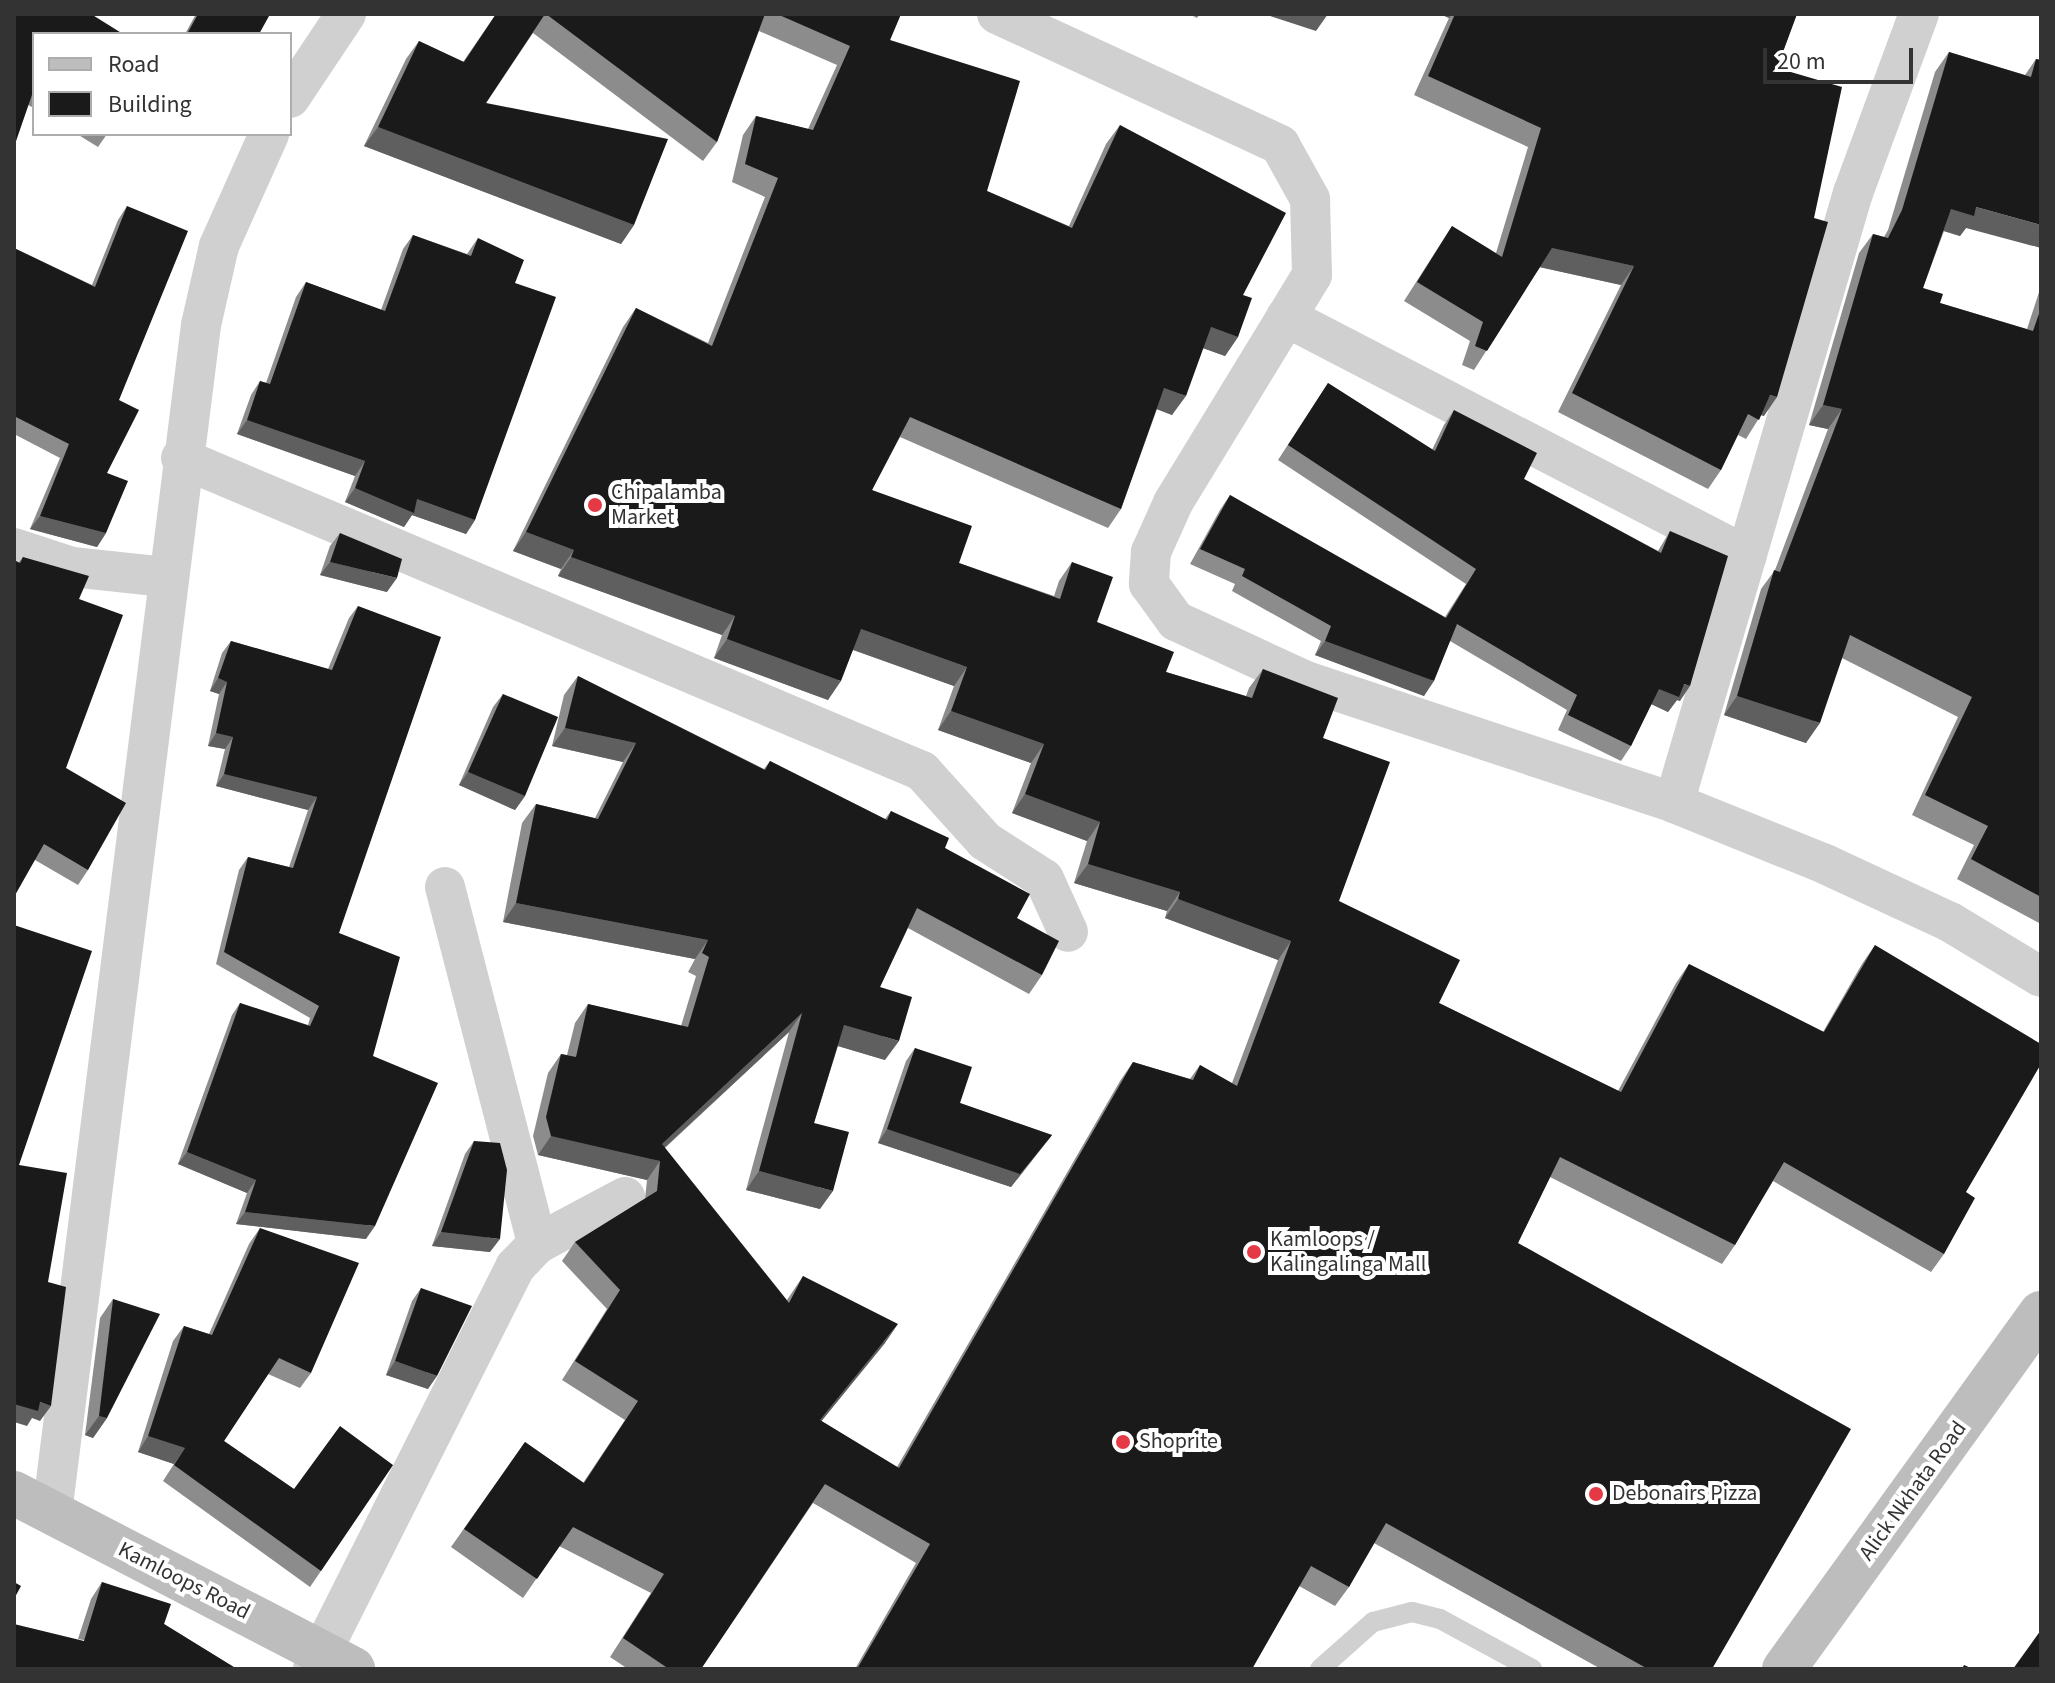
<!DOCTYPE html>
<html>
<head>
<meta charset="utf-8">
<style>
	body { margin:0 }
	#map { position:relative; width:2055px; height:1683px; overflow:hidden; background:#fff; font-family:"Source Sans 3",sans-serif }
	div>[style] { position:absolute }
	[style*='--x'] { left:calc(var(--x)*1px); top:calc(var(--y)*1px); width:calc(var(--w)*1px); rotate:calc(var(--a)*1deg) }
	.lane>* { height:20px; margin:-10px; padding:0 10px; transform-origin:10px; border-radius:10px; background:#d0d0d0 }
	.street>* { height:40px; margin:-20px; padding:0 20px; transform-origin:20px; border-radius:20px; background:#d0d0d0 }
	.secondary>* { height:44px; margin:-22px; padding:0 22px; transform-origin:22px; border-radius:22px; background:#bdbdbd }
	.wall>* { inset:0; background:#8c8c8c }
	.shaded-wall>* { inset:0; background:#5f5f5f }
	.building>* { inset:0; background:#1a1a1a }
	.dots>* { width:22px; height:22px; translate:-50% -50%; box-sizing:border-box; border:4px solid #fff; border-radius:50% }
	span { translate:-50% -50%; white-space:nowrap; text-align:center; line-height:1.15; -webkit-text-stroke:8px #fff; paint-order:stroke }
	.poi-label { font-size:22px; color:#333 }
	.left { translate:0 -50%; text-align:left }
	.street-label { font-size:22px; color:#333 }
	.frame { position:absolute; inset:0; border:16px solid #333; pointer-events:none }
	.legend { position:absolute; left:32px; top:32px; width:260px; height:104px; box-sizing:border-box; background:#fff; border:2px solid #adadad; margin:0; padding:10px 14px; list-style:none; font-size:24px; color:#333 }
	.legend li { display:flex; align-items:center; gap:16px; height:40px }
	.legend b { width:40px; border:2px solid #adadad }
	.scale { position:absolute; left:1763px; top:48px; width:150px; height:36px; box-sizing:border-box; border:4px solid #333; border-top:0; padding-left:10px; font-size:24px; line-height:28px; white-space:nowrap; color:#333; -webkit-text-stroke:6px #fff; paint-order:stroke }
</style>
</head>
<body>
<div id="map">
	<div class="lane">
		<div style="--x:1320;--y:1669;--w:71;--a:-41.6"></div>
		<div style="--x:1373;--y:1622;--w:40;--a:-14.4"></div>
		<div style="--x:1412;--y:1612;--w:29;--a:14"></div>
		<div style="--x:1440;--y:1619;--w:105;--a:28.5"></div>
	</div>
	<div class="street">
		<div style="--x:997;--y:14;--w:312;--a:24.8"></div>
		<div style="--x:1280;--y:145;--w:62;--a:60.9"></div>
		<div style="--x:1310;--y:199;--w:76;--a:88.5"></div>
		<div style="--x:1312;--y:275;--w:267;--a:121.4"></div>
		<div style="--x:1173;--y:503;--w:54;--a:114.2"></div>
		<div style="--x:1151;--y:552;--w:32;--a:94"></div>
		<div style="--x:1149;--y:584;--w:46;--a:53.9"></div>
		<div style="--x:1176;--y:621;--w:143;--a:24.8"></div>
		<div style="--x:1306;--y:681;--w:388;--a:18.3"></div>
		<div style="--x:1674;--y:803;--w:163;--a:22"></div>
		<div style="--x:1825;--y:864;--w:138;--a:24.9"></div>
		<div style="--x:1950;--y:922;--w:106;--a:31.1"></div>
		<div style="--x:290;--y:98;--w:101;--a:-56.3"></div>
		<div style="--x:1286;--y:317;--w:519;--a:27.4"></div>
		<div style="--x:181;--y:458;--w:804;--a:22.9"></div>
		<div style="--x:922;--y:771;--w:94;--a:48"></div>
		<div style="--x:985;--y:841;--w:70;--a:32.8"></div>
		<div style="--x:1044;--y:879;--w:58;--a:65.6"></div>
		<div style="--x:14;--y:548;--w:61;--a:18.1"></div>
		<div style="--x:72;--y:567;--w:94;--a:6.1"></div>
		<div style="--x:1674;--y:803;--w:636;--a:-73.65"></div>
		<div style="--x:1853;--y:193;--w:191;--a:-69.8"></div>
		<div style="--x:445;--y:887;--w:369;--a:75.5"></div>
		<div style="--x:52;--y:1513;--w:1197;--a:-82.85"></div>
		<div style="--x:201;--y:325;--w:81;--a:-77.2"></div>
		<div style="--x:219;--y:246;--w:123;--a:-65.9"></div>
		<div style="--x:313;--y:1669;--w:450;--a:-63.3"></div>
		<div style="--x:515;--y:1267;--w:32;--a:-46"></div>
		<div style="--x:537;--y:1244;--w:100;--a:-28.1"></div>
	</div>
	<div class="secondary">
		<div style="--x:14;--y:1493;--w:382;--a:27.4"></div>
		<div style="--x:1784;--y:1669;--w:439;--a:-54.2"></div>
	</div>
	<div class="wall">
		<div style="clip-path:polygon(196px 14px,270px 14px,259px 34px,185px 34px)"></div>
		<div style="clip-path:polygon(496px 14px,901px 14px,890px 40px,987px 191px,1069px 226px,1106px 144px,1120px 125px,1243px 295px,1238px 337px,1225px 356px,1203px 348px,1172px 415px,1157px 409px,1121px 509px,1108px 528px,900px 437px,872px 490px,959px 563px,1054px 596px,1059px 581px,1072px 562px,1097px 622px,1166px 672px,1246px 696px,1249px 688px,1263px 669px,1323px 738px,1339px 901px,1439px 1003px,1618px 1091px,1676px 983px,1689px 964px,1823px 1032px,1862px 964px,1875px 945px,1966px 1192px,1944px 1254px,1931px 1272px,1773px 1181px,1735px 1245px,1722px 1264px,1550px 1177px,1518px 1243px,1712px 1669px,1601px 1669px,1374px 1543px,1349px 1587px,1335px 1606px,1299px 1586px,1252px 1669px,855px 1669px,916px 1563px,813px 1503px,701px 1669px,628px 1669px,610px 1657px,651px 1593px,559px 1546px,523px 1598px,451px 1547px,525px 1442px,583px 1483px,625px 1420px,562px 1380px,607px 1309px,562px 1261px,575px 1242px,645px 1199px,647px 1180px,538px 1155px,533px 1136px,548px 1073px,561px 1054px,567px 1055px,575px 1023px,588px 1004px,681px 1026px,696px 976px,688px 972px,695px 959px,503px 922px,522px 823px,536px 804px,595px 818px,623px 762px,552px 746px,564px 695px,578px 676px,764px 769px,770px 761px,885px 819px,891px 811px,945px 848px,1017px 918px,1042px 975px,1029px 994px,908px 928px,880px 987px,885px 1060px,838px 1046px,814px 1123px,820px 1209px,746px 1190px,789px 1032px,665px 1148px,787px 1300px,803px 1276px,885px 1343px,821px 1421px,897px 1467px,1120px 1081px,1133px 1062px,1190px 1079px,1200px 1065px,1232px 1083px,1278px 960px,1165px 918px,1167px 911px,1074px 883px,1087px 841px,1012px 813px,1031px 763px,938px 730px,954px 686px,853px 650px,828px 700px,714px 658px,722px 635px,558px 576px,561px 569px,513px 551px,623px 327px,636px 308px,708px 343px,765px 197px,732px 182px,743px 135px,756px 116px,808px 129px,837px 65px,759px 31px,717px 142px,703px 161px,533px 33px,486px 103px,634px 225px,621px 244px,364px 146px,406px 59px,419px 41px,463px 62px)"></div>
		<div style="clip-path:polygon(1189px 14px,1200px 14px,1197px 18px)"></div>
		<div style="clip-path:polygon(1440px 14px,1797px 14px,1777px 68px,1764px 416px,1761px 415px,1746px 439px,1738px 435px,1721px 470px,1708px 489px,1558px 412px,1621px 285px,1540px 267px,1474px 370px,1462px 365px,1470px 341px,1404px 301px,1452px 226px,1496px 253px,1528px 147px,1414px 95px,1449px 18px)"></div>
		<div style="clip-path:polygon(34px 34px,34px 108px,28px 105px)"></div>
		<div style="clip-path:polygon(1949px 52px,2025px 75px,2036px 59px,2041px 60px,1966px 228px,1960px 236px,1944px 231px,1923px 288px,1940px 303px,2027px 329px,2041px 286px,2041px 924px,1957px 879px,1974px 845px,1912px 815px,1958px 717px,1842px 658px,1806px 743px,1724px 715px,1761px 589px,1775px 570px,1828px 429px,1809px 425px,1859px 253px,1873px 234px,1884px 237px,1888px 230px,1935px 72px)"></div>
		<div style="clip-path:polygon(77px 134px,107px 134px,98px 147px)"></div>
		<div style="clip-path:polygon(127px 206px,119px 400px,107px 473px,106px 533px,97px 547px,30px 529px,60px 458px,14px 434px,14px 248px,92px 285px,118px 220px)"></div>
		<div style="clip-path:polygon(413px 235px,467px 254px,478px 238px,515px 283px,475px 520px,466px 534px,412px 515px,404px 527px,345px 502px,355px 476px,237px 434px,251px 395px,260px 381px,266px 383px,296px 297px,306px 282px,381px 310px,403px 249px)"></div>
		<div style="clip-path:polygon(1328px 383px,1432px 450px,1444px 425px,1454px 410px,1524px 479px,1658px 551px,1670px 531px,1680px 701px,1677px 700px,1668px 712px,1651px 704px,1631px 746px,1621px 761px,1558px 730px,1567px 710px,1450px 641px,1424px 696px,1315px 655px,1321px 641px,1232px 591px,1235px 584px,1190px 564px,1220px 510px,1230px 495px,1445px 617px,1466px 584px,1278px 460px)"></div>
		<div style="clip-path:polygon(340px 533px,387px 592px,320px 575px,330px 546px)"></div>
		<div style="clip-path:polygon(23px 557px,79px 599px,66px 768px,88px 870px,78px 885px,35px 860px,19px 562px)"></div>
		<div style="clip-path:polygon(358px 606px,339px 933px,373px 1056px,366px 1239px,236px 1224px,247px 1193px,178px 1164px,232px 1015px,240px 1003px,308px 1025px,310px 1018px,216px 964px,239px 870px,248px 857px,289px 867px,308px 810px,216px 786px,225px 749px,208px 746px,219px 694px,210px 691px,222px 653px,231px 641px,328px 669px,349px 618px)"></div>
		<div style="clip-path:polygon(503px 694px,525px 796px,515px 810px,459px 785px,493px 707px)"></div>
		<div style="clip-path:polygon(915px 1048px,960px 1103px,1052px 1135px,1011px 1187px,878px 1143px,906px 1061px)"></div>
		<div style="clip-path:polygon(474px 1141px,490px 1252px,432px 1246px,465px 1154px)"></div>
		<div style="clip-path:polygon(260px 1228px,311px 1373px,300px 1388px,268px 1374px,224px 1441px,294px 1489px,393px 1465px,310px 1587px,163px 1481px,174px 1464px,138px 1452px,173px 1341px,184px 1326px,209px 1334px,249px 1244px)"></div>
		<div style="clip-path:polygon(421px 1288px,428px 1389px,386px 1375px,412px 1301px)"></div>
		<div style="clip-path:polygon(113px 1299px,107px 1418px,93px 1438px,85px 1435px,100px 1318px)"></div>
		<div style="clip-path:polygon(102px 1582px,164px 1624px,237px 1669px,78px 1639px,91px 1599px)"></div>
	</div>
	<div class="shaded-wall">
		<div style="clip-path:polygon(1264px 14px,1328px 14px,1316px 31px)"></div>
		<div style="clip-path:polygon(1440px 14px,1452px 14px,1449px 18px)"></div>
		<div style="clip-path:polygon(378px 127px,634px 225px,621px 244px,364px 146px)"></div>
		<div style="clip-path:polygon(1976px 207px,2041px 225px,2041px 248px,1966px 228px,1960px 236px,1937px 229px,1951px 209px)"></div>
		<div style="clip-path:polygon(1552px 248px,1634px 266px,1621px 285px,1539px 267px)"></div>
		<div style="clip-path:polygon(1211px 327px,1238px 337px,1225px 356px,1197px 346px)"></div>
		<div style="clip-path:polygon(1164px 388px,1186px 396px,1172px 415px,1151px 407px)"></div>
		<div style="clip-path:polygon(1770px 395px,1777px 397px,1764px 416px,1757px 414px)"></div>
		<div style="clip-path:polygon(1823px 405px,1842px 409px,1828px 429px,1809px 425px)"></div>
		<div style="clip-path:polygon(247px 420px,365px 461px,355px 476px,237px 434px)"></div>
		<div style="clip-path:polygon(355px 488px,417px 499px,475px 520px,466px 534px,412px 515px,404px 527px,345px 502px)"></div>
		<div style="clip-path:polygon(40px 516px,106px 533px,97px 547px,30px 529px)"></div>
		<div style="clip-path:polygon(526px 532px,574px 550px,561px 569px,513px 551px)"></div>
		<div style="clip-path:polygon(571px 557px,735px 616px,722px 635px,558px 576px)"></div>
		<div style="clip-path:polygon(330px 562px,397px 578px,387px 592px,320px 575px)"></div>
		<div style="clip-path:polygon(861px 629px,967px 667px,954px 686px,848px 648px)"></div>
		<div style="clip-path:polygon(727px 639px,841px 681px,828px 700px,714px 658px)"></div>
		<div style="clip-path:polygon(1325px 641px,1434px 681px,1424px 696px,1315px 655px)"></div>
		<div style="clip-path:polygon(218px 678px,227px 682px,219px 694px,210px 691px)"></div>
		<div style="clip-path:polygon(1684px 684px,1690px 686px,1680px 701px,1677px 700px,1668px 712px,1649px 703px,1659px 689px)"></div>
		<div style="clip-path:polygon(1737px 696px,1820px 723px,1806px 743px,1724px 715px)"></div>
		<div style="clip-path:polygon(951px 711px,1044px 744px,1031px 763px,938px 730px)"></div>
		<div style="clip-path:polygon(565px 728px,636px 743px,623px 762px,552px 746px)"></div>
		<div style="clip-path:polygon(216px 733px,233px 737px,225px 749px,208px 746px)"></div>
		<div style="clip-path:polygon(468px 772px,525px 796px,515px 810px,459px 785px)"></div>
		<div style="clip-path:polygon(224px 774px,317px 797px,308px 810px,216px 786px)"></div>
		<div style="clip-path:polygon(1025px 794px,1100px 822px,1087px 841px,1012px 813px)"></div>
		<div style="clip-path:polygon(1088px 864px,1180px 892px,1167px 911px,1074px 883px)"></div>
		<div style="clip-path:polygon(1178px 899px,1291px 941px,1278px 960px,1165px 918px)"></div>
		<div style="clip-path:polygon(516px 903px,708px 940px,695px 959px,503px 922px)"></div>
		<div style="clip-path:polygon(802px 1013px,789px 1032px,652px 1159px,660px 1161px,647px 1180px,538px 1155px,551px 1136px,662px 1144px)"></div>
		<div style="clip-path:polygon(844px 1025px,899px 1041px,885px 1060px,831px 1044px)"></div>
		<div style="clip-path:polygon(887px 1129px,1052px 1135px,1011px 1187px,878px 1143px)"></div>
		<div style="clip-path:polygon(187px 1152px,256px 1180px,247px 1193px,178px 1164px)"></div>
		<div style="clip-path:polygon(759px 1171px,833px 1191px,820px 1209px,746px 1190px)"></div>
		<div style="clip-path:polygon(245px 1212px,375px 1226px,366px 1239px,236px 1224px)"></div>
		<div style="clip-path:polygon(441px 1232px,500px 1239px,490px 1252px,432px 1246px)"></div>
		<div style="clip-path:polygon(898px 1324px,885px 1343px,807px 1439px,820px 1420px)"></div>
		<div style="clip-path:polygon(395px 1361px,437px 1376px,428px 1389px,386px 1375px)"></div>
		<div style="clip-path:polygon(40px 1402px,51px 1406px,40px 1421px,32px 1418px,27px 1426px,14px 1422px,14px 1404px)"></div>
		<div style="clip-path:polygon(99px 1416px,107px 1418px,93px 1438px,85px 1435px)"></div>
		<div style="clip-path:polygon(148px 1436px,185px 1448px,174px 1464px,138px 1452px)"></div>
	</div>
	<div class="building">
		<div style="clip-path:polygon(14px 14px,91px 14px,123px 34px,34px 34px,34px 89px,14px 147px)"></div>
		<div style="clip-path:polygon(198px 14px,270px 14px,259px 34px,187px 34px)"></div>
		<div style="clip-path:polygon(496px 14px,545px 14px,486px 103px,668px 139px,634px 225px,378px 127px,419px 41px,464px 62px)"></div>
		<div style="clip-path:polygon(546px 14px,765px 14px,717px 142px)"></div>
		<div style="clip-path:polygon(777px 14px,901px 14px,890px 40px,1020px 81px,987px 191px,1072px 228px,1120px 125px,1286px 213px,1243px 295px,1252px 298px,1238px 337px,1211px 327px,1186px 396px,1164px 388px,1121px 509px,910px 417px,872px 490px,972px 526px,959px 563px,1060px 599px,1072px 562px,1113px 577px,1097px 622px,1174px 652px,1166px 672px,1252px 698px,1263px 669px,1338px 698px,1323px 738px,1390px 762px,1339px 901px,1460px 960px,1439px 1003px,1621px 1092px,1689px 964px,1824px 1032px,1875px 945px,2041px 1044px,2041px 1064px,1966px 1192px,1975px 1198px,1944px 1254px,1784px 1162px,1735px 1245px,1560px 1157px,1518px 1243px,1851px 1429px,1712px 1669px,1648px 1669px,1386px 1523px,1349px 1587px,1311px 1566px,1252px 1669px,857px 1669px,930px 1544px,825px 1484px,701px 1669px,669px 1669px,623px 1638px,664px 1574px,573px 1527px,537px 1579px,464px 1529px,525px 1442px,584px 1483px,638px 1401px,575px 1361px,620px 1290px,575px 1242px,657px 1191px,660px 1161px,551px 1136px,546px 1117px,561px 1054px,576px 1057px,588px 1004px,688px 1027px,709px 957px,702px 953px,708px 940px,516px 903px,536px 804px,598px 819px,636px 743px,565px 728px,578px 676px,765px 770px,770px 761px,887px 820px,891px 811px,949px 838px,945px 848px,1030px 894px,1017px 918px,1059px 941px,1042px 975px,917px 908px,880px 987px,912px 997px,899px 1041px,844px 1025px,814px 1123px,849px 1132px,833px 1191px,759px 1171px,802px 1013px,662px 1144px,789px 1303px,803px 1276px,898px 1324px,820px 1420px,899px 1468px,1133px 1062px,1193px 1080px,1200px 1065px,1237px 1086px,1291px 941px,1178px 899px,1180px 892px,1088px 864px,1100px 822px,1025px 794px,1044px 744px,951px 711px,967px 667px,861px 629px,841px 681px,727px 639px,735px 616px,571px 557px,574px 550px,526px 532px,636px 308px,712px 346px,778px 178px,745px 164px,756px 116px,813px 130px,850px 46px)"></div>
		<div style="clip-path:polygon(1455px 14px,1797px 14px,1777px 68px,1842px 87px,1814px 218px,1828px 222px,1777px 397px,1770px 395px,1759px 420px,1748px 414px,1721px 470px,1572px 393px,1634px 266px,1552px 248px,1487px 351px,1475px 346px,1483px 322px,1417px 282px,1452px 226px,1502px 257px,1541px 128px,1428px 76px)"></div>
		<div style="clip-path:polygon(1949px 52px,2031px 77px,2036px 59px,2041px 60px,2041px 225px,1976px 207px,1974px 216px,1951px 209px,1923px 288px,1943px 294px,1940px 303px,2033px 331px,2041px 308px,2041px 897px,1971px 859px,1988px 826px,1925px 795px,1972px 697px,1850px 635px,1820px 723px,1737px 696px,1774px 570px,1780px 572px,1842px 409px,1823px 405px,1873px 234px,1888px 238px,1902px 210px)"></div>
		<div style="clip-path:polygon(127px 206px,188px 231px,119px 400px,139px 410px,107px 473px,128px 481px,106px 533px,40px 516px,69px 444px,14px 416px,14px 248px,95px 287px)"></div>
		<div style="clip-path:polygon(413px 235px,471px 256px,478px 238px,524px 260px,515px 283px,556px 297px,475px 520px,417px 499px,414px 513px,355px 488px,365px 461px,247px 420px,260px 381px,270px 384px,306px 282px,385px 311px)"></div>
		<div style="clip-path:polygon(1328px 383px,1435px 451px,1454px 410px,1537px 453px,1524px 479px,1661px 553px,1670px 531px,1728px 556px,1690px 686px,1684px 684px,1679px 697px,1659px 689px,1631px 746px,1568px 715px,1577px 695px,1457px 624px,1434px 681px,1325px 641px,1331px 626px,1242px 576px,1245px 569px,1200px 549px,1230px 495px,1446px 618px,1476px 569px,1288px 445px)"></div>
		<div style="clip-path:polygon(340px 533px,402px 559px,397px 578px,330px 562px)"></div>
		<div style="clip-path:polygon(23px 557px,89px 576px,79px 599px,123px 615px,66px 768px,126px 803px,88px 870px,44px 844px,14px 897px,14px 560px,20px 563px)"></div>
		<div style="clip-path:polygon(358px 606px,441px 637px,339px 933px,400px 957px,373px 1056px,438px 1083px,375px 1226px,245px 1212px,256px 1180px,187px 1152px,240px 1003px,310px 1026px,319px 1006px,224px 952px,248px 857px,293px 868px,317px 797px,224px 774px,233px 737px,216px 733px,227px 682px,218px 678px,231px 641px,332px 670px)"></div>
		<div style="clip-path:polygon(503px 694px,558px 717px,525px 796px,468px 772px)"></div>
		<div style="clip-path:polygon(14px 925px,92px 951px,19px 1165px,67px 1173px,48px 1282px,66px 1287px,51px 1406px,40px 1402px,38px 1411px,14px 1404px)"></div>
		<div style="clip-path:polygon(915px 1048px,972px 1067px,960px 1103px,1052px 1135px,1020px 1174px,887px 1129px)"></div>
		<div style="clip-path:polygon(474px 1141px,500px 1143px,507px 1170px,500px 1239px,441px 1232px)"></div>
		<div style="clip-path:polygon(260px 1228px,359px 1263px,311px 1373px,279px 1358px,224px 1441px,294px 1489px,340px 1426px,393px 1465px,321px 1571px,174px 1465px,185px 1448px,148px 1436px,184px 1326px,212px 1335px)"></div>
		<div style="clip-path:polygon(421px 1288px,472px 1306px,437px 1376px,395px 1361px)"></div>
		<div style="clip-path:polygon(113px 1299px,160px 1314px,107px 1418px,99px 1416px)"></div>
		<div style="clip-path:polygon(14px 1582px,21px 1586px,14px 1599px)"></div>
		<div style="clip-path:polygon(102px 1582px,171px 1604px,164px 1624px,237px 1669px,14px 1669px,14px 1624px,84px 1641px)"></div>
		<div style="clip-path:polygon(2041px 1630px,2041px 1669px,2013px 1669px)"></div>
		<div style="clip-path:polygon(1964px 1665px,1973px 1669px,1962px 1669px)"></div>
	</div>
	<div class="dots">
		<div style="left:595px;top:505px;background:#e63946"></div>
		<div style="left:1254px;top:1252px;background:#e63946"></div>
		<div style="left:1123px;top:1442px;background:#e63946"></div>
		<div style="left:1596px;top:1494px;background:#e63946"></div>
	</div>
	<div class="poi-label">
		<span class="left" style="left:611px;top:505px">Chipalamba<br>Market</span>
		<span class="left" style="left:1270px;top:1252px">Kamloops /<br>Kalingalinga Mall</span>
		<span class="left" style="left:1139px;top:1442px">Shoprite</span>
		<span class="left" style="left:1612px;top:1494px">Debonairs Pizza</span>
	</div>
	<div class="street-label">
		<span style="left:1913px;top:1491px;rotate:-54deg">Alick Nkhata Road</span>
		<span style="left:184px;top:1581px;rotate:27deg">Kamloops Road</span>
	</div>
	<div class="frame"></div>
	<ul class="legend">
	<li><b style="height:10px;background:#bdbdbd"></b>Road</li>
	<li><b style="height:22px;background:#1a1a1a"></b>Building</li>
	</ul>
	<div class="scale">20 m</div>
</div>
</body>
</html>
